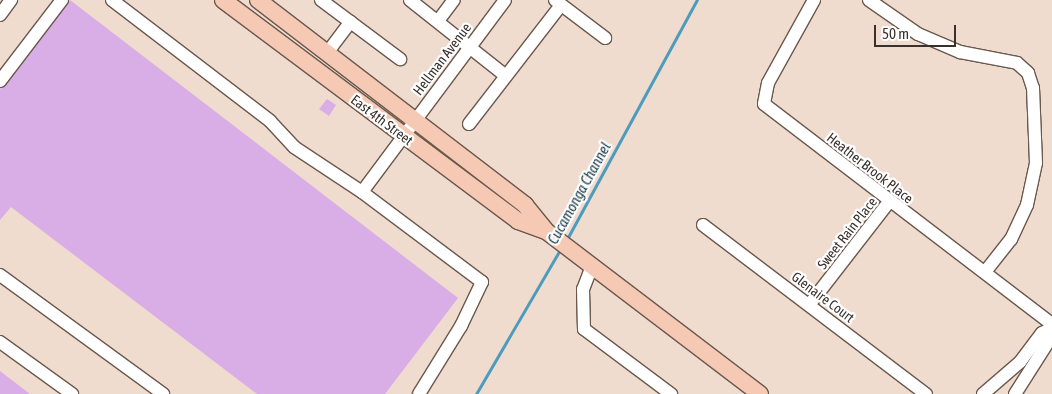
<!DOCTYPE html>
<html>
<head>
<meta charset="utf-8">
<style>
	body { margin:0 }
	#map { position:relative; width:1052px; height:394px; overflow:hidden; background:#f0dccf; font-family:"Asap Condensed",sans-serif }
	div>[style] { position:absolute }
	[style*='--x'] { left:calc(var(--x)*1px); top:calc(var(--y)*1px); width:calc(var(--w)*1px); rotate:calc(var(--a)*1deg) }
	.stream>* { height:3px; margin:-1.5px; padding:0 1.5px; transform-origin:1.5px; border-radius:1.5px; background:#4d9bbd }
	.building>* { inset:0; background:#d9ade5 }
	.roads { filter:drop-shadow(1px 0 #6a584d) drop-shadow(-1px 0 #6a584d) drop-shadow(0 1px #6a584d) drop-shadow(0 -1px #6a584d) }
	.minor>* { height:12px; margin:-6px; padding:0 6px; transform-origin:6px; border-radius:6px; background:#fff }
	.major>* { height:16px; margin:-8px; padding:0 8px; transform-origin:8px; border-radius:8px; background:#f5c9b3 }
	span { translate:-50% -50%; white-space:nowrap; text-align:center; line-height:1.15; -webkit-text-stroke:4.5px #fff; paint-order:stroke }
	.street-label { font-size:14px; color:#38302b }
	.water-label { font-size:15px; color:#153847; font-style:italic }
	.scale { position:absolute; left:874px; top:25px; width:82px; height:22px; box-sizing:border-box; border:2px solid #38302b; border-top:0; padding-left:6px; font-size:15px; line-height:18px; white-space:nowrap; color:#38302b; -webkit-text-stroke:4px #fff; paint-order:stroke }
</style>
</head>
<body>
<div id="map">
	<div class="stream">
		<div style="--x:567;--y:239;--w:272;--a:-61.5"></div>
		<div style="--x:476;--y:394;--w:169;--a:-59.8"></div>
	</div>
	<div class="building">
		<div style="clip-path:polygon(70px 0,458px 298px,385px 394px,257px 394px,11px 207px,0 220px,0 89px)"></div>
		<div style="clip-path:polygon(327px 99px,336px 105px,329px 116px,319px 109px)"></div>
		<div style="clip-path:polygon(0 371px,30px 394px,0 394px)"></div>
	</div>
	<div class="roads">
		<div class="minor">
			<div style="--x:112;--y:0;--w:199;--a:37.4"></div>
			<div style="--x:270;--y:121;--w:35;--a:47"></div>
			<div style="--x:294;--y:147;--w:82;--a:33.5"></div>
			<div style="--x:362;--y:192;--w:239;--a:-53.3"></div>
			<div style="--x:321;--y:0;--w:99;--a:36.8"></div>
			<div style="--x:410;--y:0;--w:122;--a:38.4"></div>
			<div style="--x:555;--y:0;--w:63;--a:37.2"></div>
			<div style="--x:814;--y:0;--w:95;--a:119"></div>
			<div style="--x:768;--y:83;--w:21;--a:101"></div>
			<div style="--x:764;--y:104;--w:362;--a:37.4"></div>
			<div style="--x:869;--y:0;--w:60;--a:34.8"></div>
			<div style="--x:918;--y:34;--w:46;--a:23.2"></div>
			<div style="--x:960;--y:52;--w:58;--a:10.9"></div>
			<div style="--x:1017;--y:63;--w:15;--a:42"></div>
			<div style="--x:1028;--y:73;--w:16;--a:72"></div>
			<div style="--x:1033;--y:88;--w:75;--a:87.7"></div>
			<div style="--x:1036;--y:163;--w:43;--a:102.1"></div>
			<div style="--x:1027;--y:205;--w:38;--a:115"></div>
			<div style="--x:1011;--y:239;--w:42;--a:128.2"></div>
			<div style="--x:0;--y:15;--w:19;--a:-54"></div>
			<div style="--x:438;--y:21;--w:26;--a:-53"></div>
			<div style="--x:327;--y:53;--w:39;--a:-53"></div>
			<div style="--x:0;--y:81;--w:102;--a:-52.6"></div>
			<div style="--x:469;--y:124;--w:150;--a:-52.3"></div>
			<div style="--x:362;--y:192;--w:150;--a:36.9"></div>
			<div style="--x:482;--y:282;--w:49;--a:115.5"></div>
			<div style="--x:461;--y:326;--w:80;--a:121.7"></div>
			<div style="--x:703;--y:225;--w:280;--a:37.2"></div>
			<div style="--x:592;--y:266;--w:25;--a:111"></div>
			<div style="--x:583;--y:289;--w:40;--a:88.6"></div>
			<div style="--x:584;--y:329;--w:109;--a:36.8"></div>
			<div style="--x:0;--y:275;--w:202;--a:36.1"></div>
			<div style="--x:809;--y:305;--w:130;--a:-52.2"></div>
			<div style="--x:0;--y:342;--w:89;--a:35.8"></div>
			<div style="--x:983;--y:394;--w:49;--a:-40.9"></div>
			<div style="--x:1020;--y:362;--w:36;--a:-53"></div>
			<div style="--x:1042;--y:333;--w:11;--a:-27"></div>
			<div style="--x:1015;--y:394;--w:69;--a:-57.5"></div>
		</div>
		<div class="major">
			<div style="--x:223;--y:0;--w:369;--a:36.8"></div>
			<div style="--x:518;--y:221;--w:30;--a:20"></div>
			<div style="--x:258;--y:0;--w:337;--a:37.5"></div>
			<div style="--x:525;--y:205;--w:33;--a:51"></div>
			<div style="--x:546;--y:231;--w:269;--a:37.3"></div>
		</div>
	</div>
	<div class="street-label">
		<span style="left:442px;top:59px;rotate:-53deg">Hellman Avenue</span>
		<span style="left:382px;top:120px;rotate:37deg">East 4th Street</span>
		<span style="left:870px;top:168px;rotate:38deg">Heather Brook Place</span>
		<span style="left:847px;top:233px;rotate:-52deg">Sweet Rain Place</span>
		<span style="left:823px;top:297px;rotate:37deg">Glenaire Court</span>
	</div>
	<div class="water-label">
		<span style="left:579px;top:193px;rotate:-61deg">Cucamonga Channel</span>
	</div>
	<div class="scale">50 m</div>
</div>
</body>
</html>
